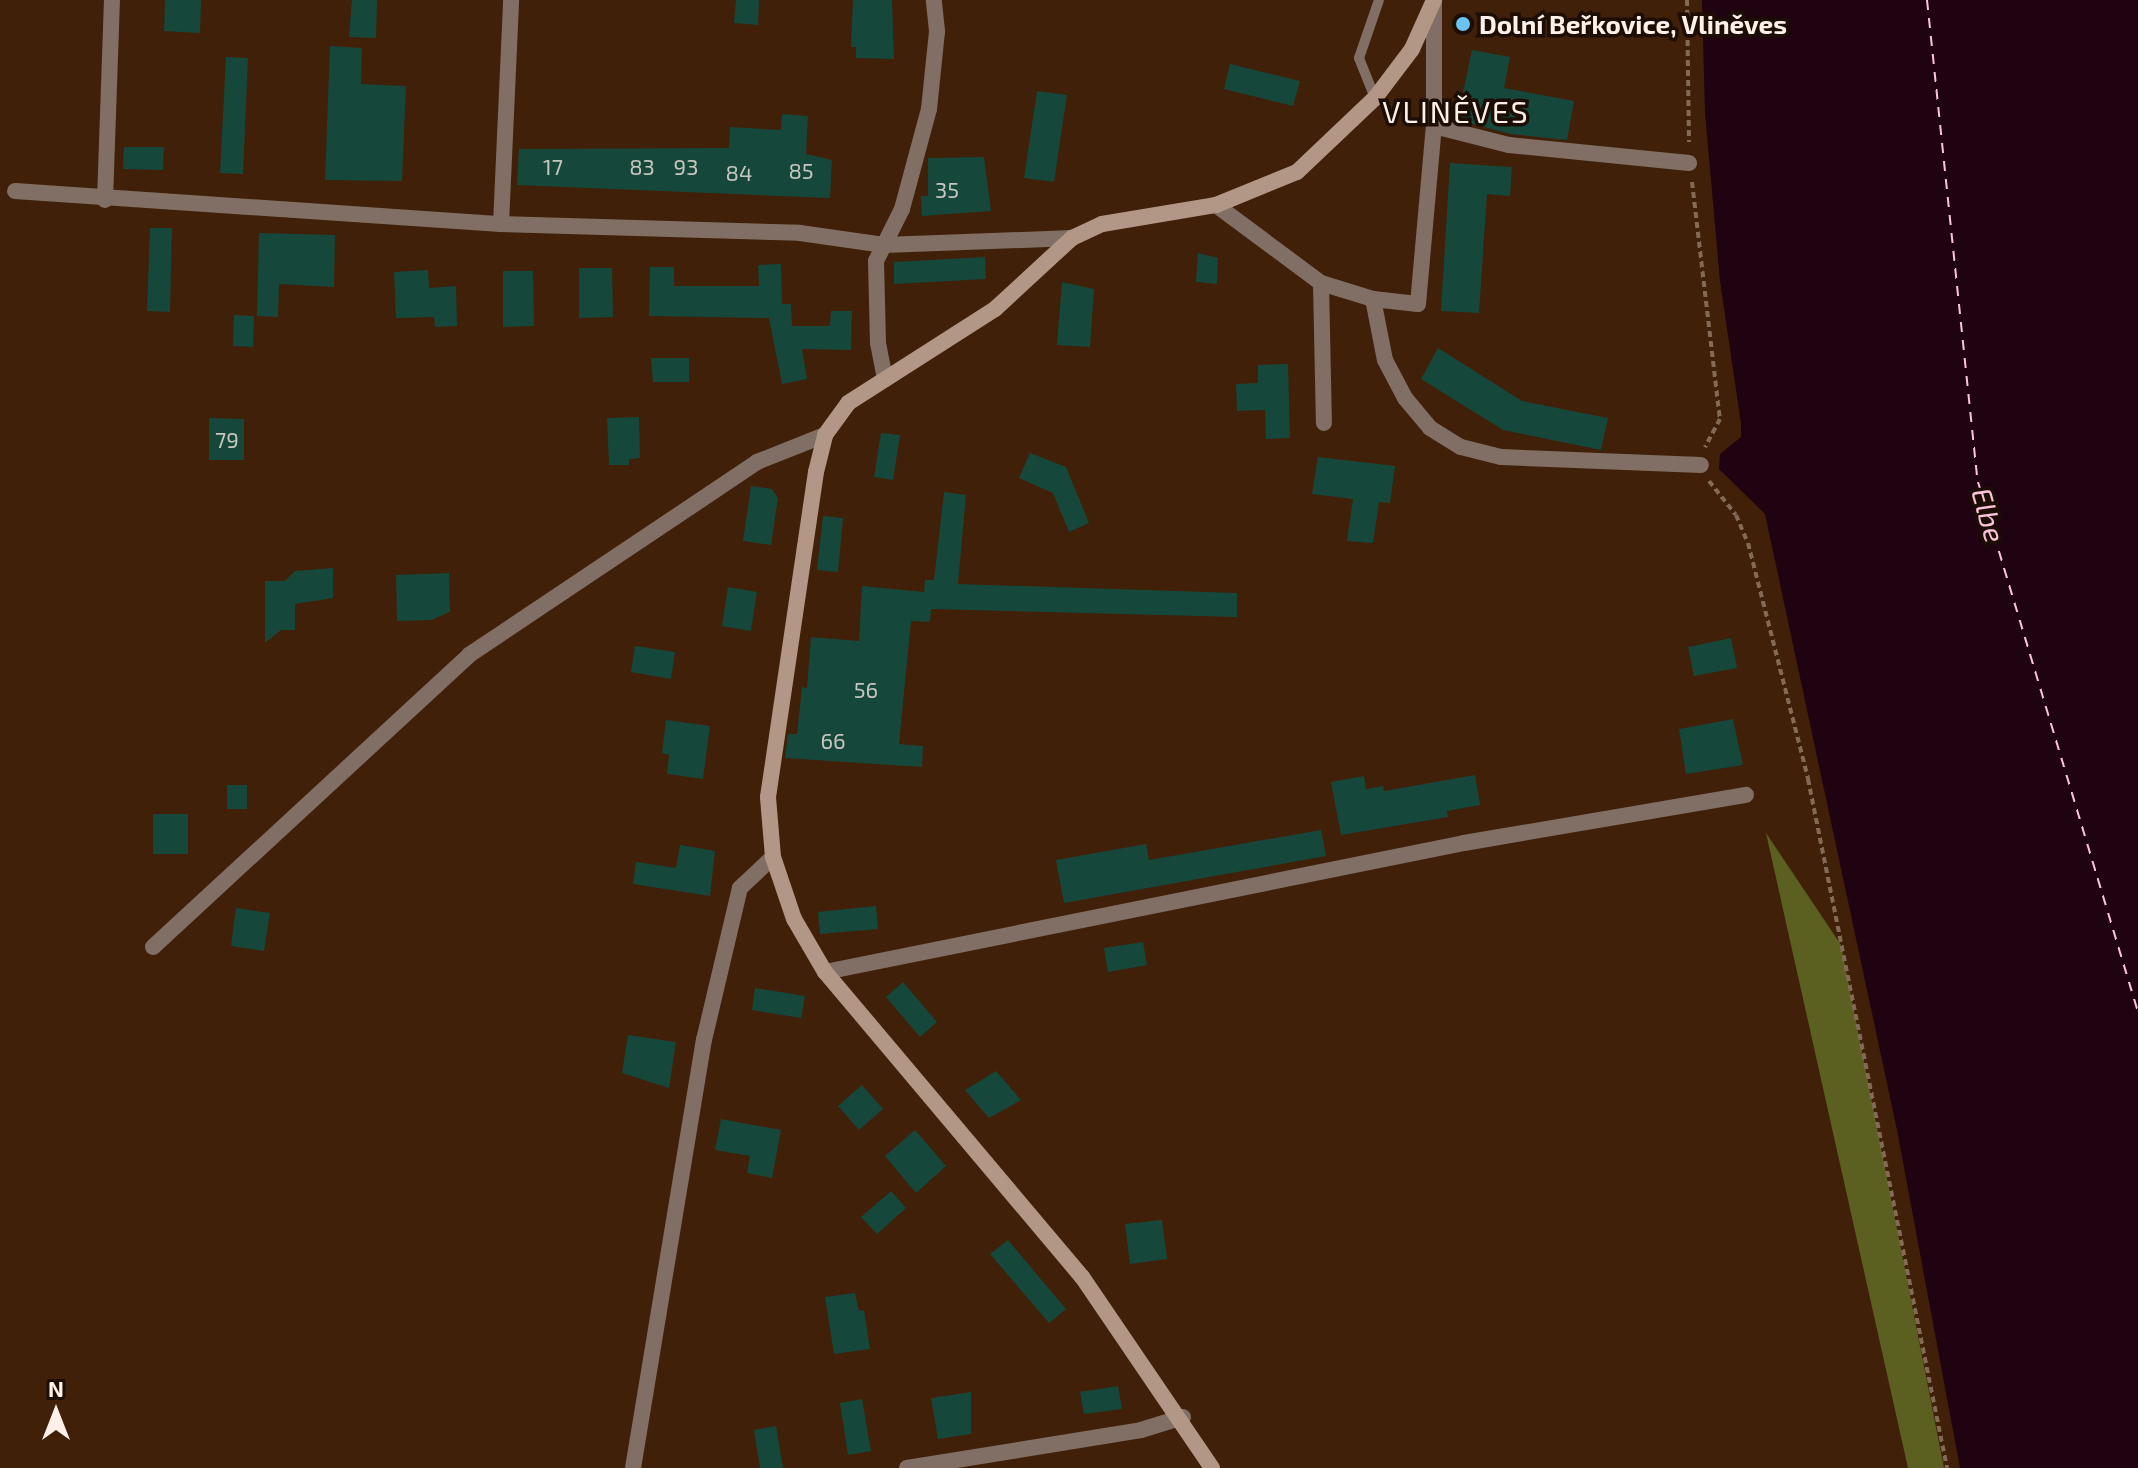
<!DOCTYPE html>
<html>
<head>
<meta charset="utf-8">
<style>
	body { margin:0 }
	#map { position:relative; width:2138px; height:1468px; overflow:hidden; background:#402008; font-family:"Exo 2",sans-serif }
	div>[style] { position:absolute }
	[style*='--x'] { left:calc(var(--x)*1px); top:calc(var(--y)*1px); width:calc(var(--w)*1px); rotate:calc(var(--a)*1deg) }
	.forest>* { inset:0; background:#5b6021 }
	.water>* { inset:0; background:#200310 }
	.ferry>* { height:2px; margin-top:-1px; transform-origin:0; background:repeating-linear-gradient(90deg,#fcc4da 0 10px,transparent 0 18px) }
	.building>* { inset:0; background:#16473b }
	.path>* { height:4px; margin-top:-2px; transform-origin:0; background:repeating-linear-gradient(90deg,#836a57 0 6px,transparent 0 10px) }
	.lane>* { height:10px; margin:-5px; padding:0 5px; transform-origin:5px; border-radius:5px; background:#816f65 }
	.street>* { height:16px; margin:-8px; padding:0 8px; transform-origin:8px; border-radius:8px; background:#816f65 }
	.secondary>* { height:16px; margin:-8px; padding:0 8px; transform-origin:8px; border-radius:8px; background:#b29786 }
	.dots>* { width:22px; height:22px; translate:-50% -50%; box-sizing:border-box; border:4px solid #1c0e05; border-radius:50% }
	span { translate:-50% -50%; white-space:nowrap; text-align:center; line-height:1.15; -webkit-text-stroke:7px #1c0e05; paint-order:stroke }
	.number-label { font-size:22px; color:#c5c6be }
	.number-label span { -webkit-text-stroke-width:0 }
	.poi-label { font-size:26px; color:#fff1e9; font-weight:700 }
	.left { translate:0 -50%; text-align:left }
	.water-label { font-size:28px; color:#fcc4da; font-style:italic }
	.quarter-label { font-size:30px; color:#fff1e9; letter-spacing:2px }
	.north { position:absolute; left:16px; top:1372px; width:80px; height:80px; -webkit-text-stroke:6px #1c0e05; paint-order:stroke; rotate:0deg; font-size:22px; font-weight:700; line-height:32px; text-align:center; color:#fff1e9 }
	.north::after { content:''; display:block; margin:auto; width:28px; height:36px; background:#fff1e9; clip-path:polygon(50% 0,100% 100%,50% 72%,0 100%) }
</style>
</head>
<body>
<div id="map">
	<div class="forest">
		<div style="clip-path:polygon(1766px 833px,1841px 945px,1944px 1468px,1908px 1468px)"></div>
	</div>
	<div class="water">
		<div style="clip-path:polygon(1702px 0,2138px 0,2138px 1468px,1960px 1468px,1897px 1130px,1765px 514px,1719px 469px,1720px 454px,1741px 437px,1741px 424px,1720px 281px,1705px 113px)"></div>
	</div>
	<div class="ferry">
		<div style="--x:1927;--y:0;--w:485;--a:84"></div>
		<div style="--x:1978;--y:482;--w:554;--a:73.2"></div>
	</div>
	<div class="building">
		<div style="clip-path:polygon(165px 0,201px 0,200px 33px,164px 31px)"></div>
		<div style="clip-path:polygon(352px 0,377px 0,376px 38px,349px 37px)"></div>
		<div style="clip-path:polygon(736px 0,759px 0,758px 25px,734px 23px)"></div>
		<div style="clip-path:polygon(853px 0,892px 0,894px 59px,856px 58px,856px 47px,851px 47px)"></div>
		<div style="clip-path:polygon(330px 46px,362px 48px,361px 84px,406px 86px,402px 181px,325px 180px)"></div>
		<div style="clip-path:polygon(1472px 50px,1510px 57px,1504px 88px,1574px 101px,1567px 140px,1511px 134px,1457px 120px)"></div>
		<div style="clip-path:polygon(226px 57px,248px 58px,243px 174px,220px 173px)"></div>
		<div style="clip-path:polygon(1230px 64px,1300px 81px,1293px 106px,1224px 89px)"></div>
		<div style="clip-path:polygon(1037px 91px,1067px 95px,1054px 182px,1024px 178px)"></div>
		<div style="clip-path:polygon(782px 114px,808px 116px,806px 154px,832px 160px,830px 198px,517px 185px,519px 149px,729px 148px,730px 127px,781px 130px)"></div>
		<div style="clip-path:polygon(124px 147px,164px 147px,163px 170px,123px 169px)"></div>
		<div style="clip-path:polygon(984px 157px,991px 211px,922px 216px,921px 196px,928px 196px,928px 158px)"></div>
		<div style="clip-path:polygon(1450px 163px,1512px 167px,1510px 196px,1487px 194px,1479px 313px,1441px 311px)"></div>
		<div style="clip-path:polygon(150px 228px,172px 228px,170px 312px,147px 311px)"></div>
		<div style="clip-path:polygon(259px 233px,335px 235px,334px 287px,279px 284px,278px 317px,257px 316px)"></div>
		<div style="clip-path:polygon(1198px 253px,1218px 258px,1217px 284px,1196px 282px)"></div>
		<div style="clip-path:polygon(985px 257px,986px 279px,894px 284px,894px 262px)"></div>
		<div style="clip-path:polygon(781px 264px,782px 304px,791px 304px,792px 326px,830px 326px,831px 311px,852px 311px,851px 350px,802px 349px,807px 379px,782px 384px,769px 318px,649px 316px,650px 267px,674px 267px,674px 286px,759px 286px,758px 265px)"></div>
		<div style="clip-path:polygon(579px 268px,612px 268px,613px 317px,579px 318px)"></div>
		<div style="clip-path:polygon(428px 270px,429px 288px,456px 286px,457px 326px,435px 327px,434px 317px,396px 318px,394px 272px)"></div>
		<div style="clip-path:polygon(503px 271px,533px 271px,534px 326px,503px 327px)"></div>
		<div style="clip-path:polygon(1062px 282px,1094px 289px,1090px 347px,1057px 345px)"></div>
		<div style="clip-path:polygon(234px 315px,254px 316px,253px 347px,233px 346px)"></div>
		<div style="clip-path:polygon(1438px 348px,1522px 401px,1608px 418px,1601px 450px,1503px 430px,1421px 379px)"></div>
		<div style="clip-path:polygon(651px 358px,689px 358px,689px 382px,653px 382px)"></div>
		<div style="clip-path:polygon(1288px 364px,1290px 438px,1266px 439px,1265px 410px,1237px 411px,1236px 384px,1258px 383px,1258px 365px)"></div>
		<div style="clip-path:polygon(639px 417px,640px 458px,629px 459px,629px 465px,609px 465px,607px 418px)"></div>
		<div style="clip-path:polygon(209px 418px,244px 419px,244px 460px,209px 460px)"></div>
		<div style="clip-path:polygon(881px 433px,900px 435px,893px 480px,874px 477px)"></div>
		<div style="clip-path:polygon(1030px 453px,1066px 467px,1089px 523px,1069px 532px,1053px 493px,1019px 478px)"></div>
		<div style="clip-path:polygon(1318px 457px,1395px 466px,1390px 503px,1379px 502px,1373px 543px,1347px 541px,1353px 499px,1312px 494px)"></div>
		<div style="clip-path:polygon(751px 486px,772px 489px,778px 498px,771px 545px,743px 541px)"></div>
		<div style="clip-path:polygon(944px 492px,966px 495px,958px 584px,1237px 593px,1237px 617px,931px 609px,930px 622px,911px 621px,899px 744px,923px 746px,922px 767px,785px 758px,788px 734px,797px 734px,802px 687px,807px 688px,811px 637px,859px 641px,862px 586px,924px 592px,925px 580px,934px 580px)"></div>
		<div style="clip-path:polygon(823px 516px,843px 518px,838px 572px,817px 570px)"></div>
		<div style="clip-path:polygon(333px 568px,333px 598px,295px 604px,295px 630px,281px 630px,265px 643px,265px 581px,285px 581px,295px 571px)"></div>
		<div style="clip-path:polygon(449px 573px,450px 612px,431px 620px,397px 621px,396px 575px)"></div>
		<div style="clip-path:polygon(728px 587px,757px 592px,751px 631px,722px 626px)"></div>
		<div style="clip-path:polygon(1731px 638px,1737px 668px,1694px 676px,1688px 647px)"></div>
		<div style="clip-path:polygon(635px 646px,675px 652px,671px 679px,631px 672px)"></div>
		<div style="clip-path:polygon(1733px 719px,1743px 765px,1686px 774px,1679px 729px)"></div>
		<div style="clip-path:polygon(666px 720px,710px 726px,703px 779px,667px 774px,669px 755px,662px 753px)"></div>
		<div style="clip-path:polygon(1475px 775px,1480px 805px,1447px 811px,1448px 817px,1341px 835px,1331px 782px,1364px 776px,1366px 789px,1383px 786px,1384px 791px)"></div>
		<div style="clip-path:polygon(227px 785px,247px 785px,247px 809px,227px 809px)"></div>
		<div style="clip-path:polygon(153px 814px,188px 814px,188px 854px,153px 854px)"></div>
		<div style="clip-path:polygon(1321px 830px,1326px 856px,1064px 903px,1056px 860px,1146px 844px,1149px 860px)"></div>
		<div style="clip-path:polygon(680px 845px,715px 851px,710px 896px,633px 884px,636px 862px,676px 868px)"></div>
		<div style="clip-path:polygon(876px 906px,878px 929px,820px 934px,818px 912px)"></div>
		<div style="clip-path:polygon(236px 908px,270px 913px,264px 951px,231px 946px)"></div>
		<div style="clip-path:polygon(1143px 942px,1147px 965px,1108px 972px,1104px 948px)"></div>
		<div style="clip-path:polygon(903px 982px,937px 1022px,920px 1037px,886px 997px)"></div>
		<div style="clip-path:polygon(755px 988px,805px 996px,801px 1018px,752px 1010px)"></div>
		<div style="clip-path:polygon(628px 1035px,676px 1042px,669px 1088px,622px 1073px)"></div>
		<div style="clip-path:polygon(996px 1071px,1021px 1100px,989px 1118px,965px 1090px)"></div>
		<div style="clip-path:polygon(862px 1085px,883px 1109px,859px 1130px,838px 1106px)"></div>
		<div style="clip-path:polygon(721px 1119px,781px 1130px,772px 1178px,747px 1173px,750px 1156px,715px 1150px)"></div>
		<div style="clip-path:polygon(915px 1130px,946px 1166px,916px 1193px,885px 1156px)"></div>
		<div style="clip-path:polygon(891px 1191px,906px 1208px,877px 1234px,861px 1217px)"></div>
		<div style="clip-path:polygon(1162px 1220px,1167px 1259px,1130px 1264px,1125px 1224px)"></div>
		<div style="clip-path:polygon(1008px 1240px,1066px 1309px,1049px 1323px,990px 1254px)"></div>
		<div style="clip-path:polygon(855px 1293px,859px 1311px,864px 1310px,870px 1349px,834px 1354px,825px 1297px)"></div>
		<div style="clip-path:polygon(1118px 1386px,1122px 1409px,1084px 1414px,1080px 1392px)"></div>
		<div style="clip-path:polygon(971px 1392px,971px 1434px,938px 1439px,931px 1398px)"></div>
		<div style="clip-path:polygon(862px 1399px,871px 1451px,848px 1455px,840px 1403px)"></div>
		<div style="clip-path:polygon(776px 1426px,783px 1468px,760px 1468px,754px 1430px)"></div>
	</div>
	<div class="path">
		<div style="--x:1687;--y:0;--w:142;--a:89.2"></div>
		<div style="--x:1692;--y:182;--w:239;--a:83.3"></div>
		<div style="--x:1720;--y:419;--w:32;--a:118"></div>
		<div style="--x:1709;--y:481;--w:43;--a:51.5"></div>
		<div style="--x:1736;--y:515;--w:30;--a:67"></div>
		<div style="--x:1748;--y:543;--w:244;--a:75.7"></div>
		<div style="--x:1808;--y:779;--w:703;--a:78.59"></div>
	</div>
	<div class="lane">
		<div style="--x:1375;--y:98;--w:43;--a:-111.8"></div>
		<div style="--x:1359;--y:58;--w:61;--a:-71"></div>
	</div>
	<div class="street">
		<div style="--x:1434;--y:126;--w:77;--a:14.2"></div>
		<div style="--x:1509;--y:145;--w:181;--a:5.7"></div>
		<div style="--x:15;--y:191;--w:487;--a:3.9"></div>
		<div style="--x:501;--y:224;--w:299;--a:1.7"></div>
		<div style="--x:800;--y:233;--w:85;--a:8.1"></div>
		<div style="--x:884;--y:245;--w:188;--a:-2.1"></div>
		<div style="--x:105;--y:200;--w:200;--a:-88"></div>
		<div style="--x:1216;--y:205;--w:131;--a:36.6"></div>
		<div style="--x:1321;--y:283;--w:140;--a:88.8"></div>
		<div style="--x:501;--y:224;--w:224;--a:-87.4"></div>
		<div style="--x:1321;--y:283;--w:54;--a:17.1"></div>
		<div style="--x:1373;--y:299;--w:45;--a:6.3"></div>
		<div style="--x:1418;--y:304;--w:179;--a:-84.9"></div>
		<div style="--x:1434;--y:126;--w:125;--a:-90"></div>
		<div style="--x:1373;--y:299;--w:62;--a:78.9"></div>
		<div style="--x:1385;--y:360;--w:43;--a:62.2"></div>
		<div style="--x:1405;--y:398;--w:39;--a:50"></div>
		<div style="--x:1430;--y:428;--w:36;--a:32"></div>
		<div style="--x:1461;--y:447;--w:41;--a:14"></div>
		<div style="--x:1501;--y:457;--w:200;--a:2.3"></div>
		<div style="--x:885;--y:379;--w:37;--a:-101"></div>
		<div style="--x:878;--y:343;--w:82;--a:-91.4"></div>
		<div style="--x:876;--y:261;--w:58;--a:-63.4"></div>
		<div style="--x:902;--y:209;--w:104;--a:-74.9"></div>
		<div style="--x:929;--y:109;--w:78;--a:-84.1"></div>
		<div style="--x:937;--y:31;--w:31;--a:-96"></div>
		<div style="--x:153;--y:947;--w:430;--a:-42.7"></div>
		<div style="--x:469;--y:655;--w:347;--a:-33.8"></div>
		<div style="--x:757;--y:462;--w:73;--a:-21.7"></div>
		<div style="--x:825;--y:972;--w:652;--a:-11.41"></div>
		<div style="--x:1464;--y:843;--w:286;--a:-9.7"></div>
		<div style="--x:633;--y:1468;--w:434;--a:-80.6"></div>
		<div style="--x:704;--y:1040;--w:156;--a:-76.7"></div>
		<div style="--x:740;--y:888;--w:45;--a:-43.2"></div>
		<div style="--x:907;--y:1468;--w:237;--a:-9.2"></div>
		<div style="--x:1141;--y:1430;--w:44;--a:-17.2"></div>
	</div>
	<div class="secondary">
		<div style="--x:1212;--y:1468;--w:231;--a:-124.2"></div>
		<div style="--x:1082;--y:1277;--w:399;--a:-130.1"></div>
		<div style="--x:825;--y:972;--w:61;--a:-120.3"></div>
		<div style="--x:794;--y:919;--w:65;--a:-108.7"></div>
		<div style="--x:773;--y:857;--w:60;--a:-94.8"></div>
		<div style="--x:768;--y:797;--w:329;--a:-81.6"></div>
		<div style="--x:816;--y:472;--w:38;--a:-76"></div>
		<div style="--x:825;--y:435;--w:39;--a:-54"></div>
		<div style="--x:848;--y:403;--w:174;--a:-32.6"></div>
		<div style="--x:995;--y:309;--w:105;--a:-42.7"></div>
		<div style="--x:1072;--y:238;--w:33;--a:-25"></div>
		<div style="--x:1102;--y:224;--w:116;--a:-9.5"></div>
		<div style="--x:1216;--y:205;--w:87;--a:-22.2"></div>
		<div style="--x:1297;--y:172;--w:108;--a:-43.5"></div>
		<div style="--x:1375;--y:98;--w:61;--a:-52.9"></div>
		<div style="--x:1412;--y:49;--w:54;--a:-65.8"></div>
	</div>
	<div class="dots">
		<div style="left:1463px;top:24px;background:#6bc3f2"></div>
	</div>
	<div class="number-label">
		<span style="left:553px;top:167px">17</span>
		<span style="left:642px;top:167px">83</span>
		<span style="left:686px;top:167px">93</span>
		<span style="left:801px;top:171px">85</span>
		<span style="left:739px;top:173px">84</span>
		<span style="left:947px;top:190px">35</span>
		<span style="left:227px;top:440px">79</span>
		<span style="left:866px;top:690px">56</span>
		<span style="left:833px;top:741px">66</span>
	</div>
	<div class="poi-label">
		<span class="left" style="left:1479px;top:24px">Dolní Beřkovice, Vliněves</span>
	</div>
	<div class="water-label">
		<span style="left:1989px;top:515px;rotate:74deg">Elbe</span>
	</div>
	<div class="quarter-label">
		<span style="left:1456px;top:111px">VLINĚVES</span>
	</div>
	<div class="north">N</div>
</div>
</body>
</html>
